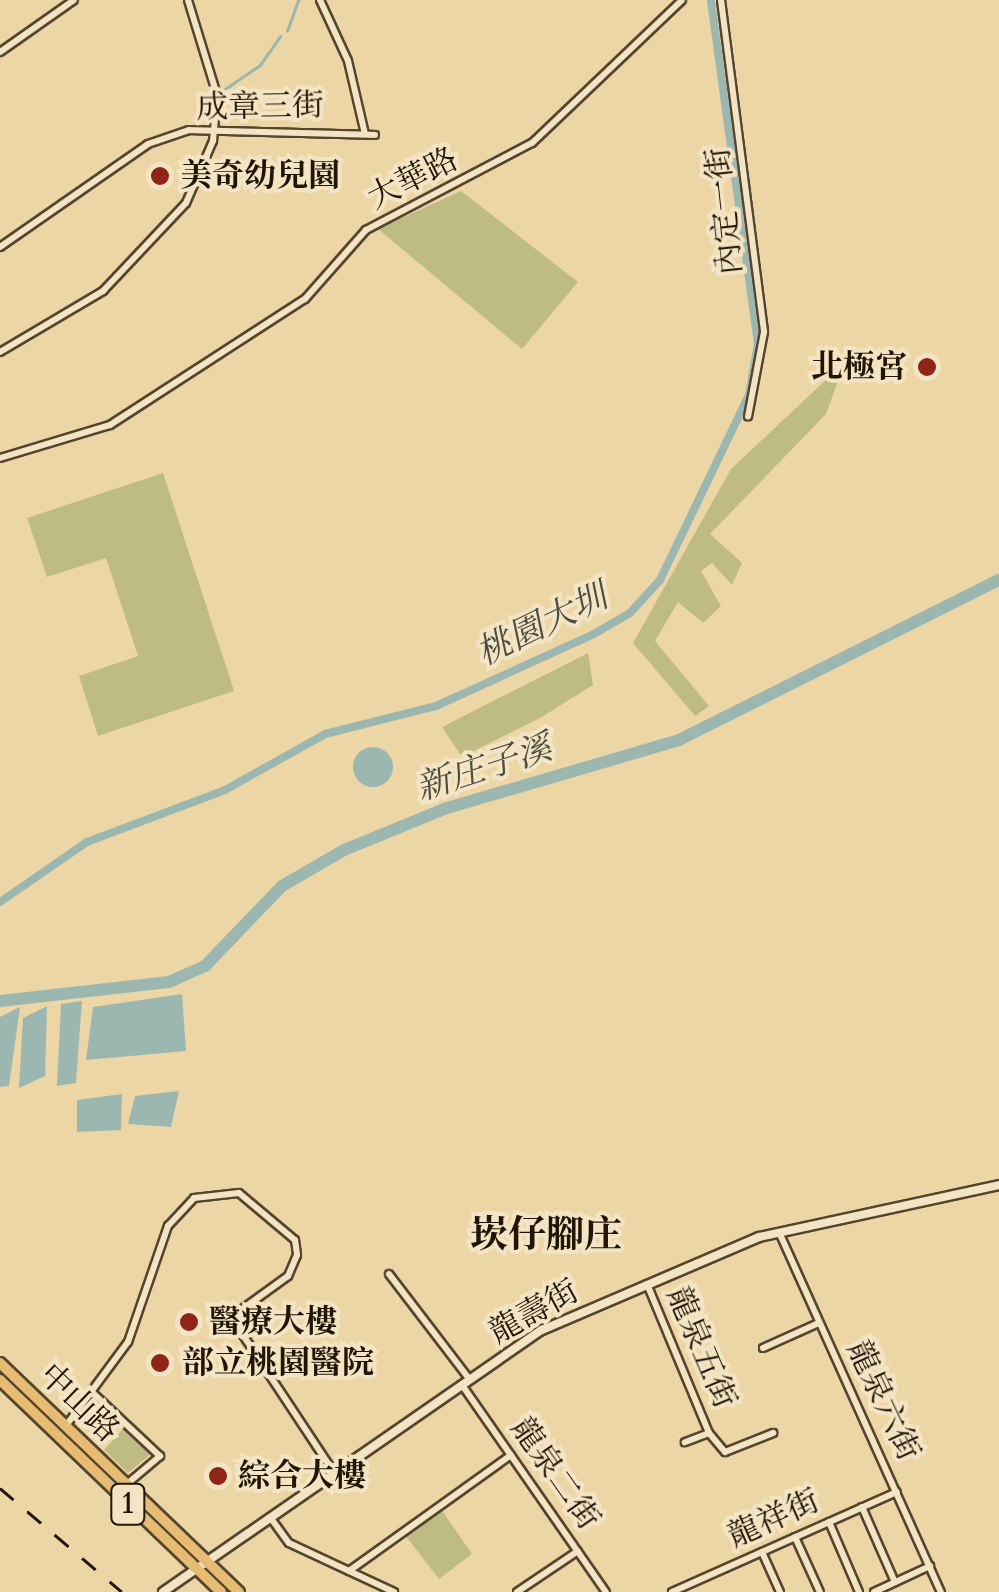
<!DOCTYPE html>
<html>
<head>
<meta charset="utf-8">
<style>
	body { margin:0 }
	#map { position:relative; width:999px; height:1592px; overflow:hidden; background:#edd6a5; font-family:Cardo,"Noto Serif TC",serif }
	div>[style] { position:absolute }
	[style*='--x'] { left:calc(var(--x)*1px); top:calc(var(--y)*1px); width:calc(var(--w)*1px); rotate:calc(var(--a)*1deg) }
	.green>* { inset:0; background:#bebc82 }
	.water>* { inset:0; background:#9cb7b0 }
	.round { border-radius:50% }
	.stream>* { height:2.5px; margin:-1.25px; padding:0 1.25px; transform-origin:1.25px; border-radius:1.25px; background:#9cb7b0 }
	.canal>* { height:8px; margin:-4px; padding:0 4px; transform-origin:4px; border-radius:4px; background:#9cb7b0 }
	.river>* { height:12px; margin:-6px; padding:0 6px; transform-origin:6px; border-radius:6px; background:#9cb7b0 }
	.roads { filter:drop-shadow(2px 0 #56452e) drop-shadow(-2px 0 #56452e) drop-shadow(0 2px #56452e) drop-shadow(0 -2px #56452e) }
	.minor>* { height:6px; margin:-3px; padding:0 3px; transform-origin:3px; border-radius:3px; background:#f3e4c4 }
	.tertiary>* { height:8px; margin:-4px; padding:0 4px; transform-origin:4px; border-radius:4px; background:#f3e4c4 }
	.primary>* { height:10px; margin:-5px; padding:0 5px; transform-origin:5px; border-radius:5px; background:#e6bb72 }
	.rail>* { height:2.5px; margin-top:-1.25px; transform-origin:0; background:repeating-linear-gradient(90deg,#231506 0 18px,transparent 0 36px) }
	.dots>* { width:28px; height:28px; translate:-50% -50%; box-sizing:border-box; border:5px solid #f3e4c4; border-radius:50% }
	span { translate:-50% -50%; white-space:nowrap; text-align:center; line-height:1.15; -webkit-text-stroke:8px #f3e4c4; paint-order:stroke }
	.shield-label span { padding:2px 8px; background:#f3e4c4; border:2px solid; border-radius:8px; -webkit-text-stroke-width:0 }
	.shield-label { font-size:30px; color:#231506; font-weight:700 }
	.street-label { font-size:32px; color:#231506 }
	.poi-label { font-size:32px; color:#231506; font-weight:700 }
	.left { translate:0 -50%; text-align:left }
	.right { translate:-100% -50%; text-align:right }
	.water-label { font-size:35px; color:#4d4e42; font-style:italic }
	.quarter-label { font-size:38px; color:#231506; font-weight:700 }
</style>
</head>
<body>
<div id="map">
	<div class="green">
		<div style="clip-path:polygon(461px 191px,578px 282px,522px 349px,378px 229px)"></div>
		<div style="clip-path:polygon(845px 362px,826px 414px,710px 534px,742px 563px,732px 585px,712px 563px,701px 571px,721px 606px,703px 623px,678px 602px,655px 641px,709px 706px,695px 716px,633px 643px,731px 469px)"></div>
		<div style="clip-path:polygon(163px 473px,234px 691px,98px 736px,79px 676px,138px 656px,106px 558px,47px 577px,27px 518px)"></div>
		<div style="clip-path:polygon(588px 653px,593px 685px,540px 718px,462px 757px,442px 727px)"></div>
		<div style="clip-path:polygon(124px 1428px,151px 1454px,128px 1473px,104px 1450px)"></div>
		<div style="clip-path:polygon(441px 1509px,472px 1554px,439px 1579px,405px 1535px)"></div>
	</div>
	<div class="water">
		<div class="round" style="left:353px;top:747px;width:40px;height:40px"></div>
		<div style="clip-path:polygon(182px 994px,186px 1051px,86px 1060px,93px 1007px)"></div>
		<div style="clip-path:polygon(82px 1001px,76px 1083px,57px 1086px,61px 1004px)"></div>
		<div style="clip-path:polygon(47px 1006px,45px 1076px,19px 1088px,23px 1018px)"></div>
		<div style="clip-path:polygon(20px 1007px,9px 1086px,0 1087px,0 1017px)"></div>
		<div style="clip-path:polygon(179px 1091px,171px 1127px,128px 1124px,135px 1096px)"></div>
		<div style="clip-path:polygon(122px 1094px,121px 1130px,77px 1132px,77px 1100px)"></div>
	</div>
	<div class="stream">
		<div style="--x:287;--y:31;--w:33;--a:-70"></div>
		<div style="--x:219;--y:93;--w:50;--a:-34.3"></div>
		<div style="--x:260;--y:65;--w:35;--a:-55"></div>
	</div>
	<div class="canal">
		<div style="--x:0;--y:902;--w:106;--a:-34.6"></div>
		<div style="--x:87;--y:842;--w:147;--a:-20.6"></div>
		<div style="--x:225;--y:790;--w:115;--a:-29.2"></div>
		<div style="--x:325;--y:734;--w:114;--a:-14.2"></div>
		<div style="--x:436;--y:706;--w:174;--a:-24.5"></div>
		<div style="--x:594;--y:634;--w:42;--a:-30.3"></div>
		<div style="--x:630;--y:613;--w:45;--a:-47.7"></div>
		<div style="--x:660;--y:580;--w:205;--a:-64.3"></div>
		<div style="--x:749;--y:395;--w:52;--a:-80"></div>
		<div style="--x:758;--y:344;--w:347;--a:-97.8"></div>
	</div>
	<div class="river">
		<div style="--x:0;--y:1001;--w:170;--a:-6.4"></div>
		<div style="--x:169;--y:982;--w:39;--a:-24"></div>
		<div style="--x:205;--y:966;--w:111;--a:-46.1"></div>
		<div style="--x:282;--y:886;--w:72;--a:-30.1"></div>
		<div style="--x:344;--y:850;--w:111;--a:-22.2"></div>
		<div style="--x:447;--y:808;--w:242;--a:-16.3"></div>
		<div style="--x:679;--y:740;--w:358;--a:-26.6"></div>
	</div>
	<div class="roads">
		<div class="minor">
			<div style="--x:320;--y:0;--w:67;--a:65.3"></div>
			<div style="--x:348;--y:61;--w:75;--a:76.9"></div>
			<div style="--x:721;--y:0;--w:335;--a:82.6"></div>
			<div style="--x:764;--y:332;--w:86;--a:100.7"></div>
			<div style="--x:0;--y:52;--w:90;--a:-35.1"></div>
			<div style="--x:0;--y:247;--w:180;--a:-34.8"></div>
			<div style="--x:148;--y:144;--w:43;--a:-18.9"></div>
			<div style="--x:189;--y:130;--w:186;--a:1.5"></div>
			<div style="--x:0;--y:352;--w:120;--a:-30.6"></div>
			<div style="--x:103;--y:291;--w:121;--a:-46.7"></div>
			<div style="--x:186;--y:203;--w:68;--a:-66.5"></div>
			<div style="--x:213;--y:141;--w:46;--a:-85"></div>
			<div style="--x:217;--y:95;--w:99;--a:-107"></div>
			<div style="--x:0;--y:458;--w:115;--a:-16.7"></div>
			<div style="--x:110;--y:425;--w:232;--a:-32.9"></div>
			<div style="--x:305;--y:299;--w:92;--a:-48.5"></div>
			<div style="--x:366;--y:230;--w:187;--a:-27.7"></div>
			<div style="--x:532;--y:143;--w:207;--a:-43.6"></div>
			<div style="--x:779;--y:1232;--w:395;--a:65.8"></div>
			<div style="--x:389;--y:1274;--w:133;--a:52.6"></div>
			<div style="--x:647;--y:1284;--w:161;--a:67.4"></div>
			<div style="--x:709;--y:1433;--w:26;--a:159"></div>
			<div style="--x:763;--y:1348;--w:61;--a:-24.1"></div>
			<div style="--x:462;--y:1385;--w:252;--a:55.2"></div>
			<div style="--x:96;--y:1396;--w:88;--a:43.2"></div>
			<div style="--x:160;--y:1456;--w:43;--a:139.7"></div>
			<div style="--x:65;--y:1427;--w:106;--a:-53.5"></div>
			<div style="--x:128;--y:1342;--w:123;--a:-71"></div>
			<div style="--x:168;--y:1226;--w:38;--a:-47"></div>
			<div style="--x:194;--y:1198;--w:45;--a:-6.3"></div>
			<div style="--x:239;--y:1193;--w:73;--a:40"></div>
			<div style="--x:295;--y:1240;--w:15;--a:82"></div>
			<div style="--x:297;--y:1255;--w:23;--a:113"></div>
			<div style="--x:288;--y:1276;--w:58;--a:144.1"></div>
			<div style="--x:241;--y:1310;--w:19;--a:96"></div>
			<div style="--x:239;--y:1329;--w:174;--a:56.5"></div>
			<div style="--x:709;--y:1433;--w:25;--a:50"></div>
			<div style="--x:725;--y:1452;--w:52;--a:-21.6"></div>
			<div style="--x:862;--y:1507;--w:82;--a:66.3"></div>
			<div style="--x:270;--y:1517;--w:32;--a:54"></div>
			<div style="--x:289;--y:1543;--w:116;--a:25"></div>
			<div style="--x:829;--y:1522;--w:76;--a:66.8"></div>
			<div style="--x:795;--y:1537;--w:60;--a:65.6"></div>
			<div style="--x:762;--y:1552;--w:44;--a:65.8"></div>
			<div style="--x:349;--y:1571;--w:199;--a:-35.6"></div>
			<div style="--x:517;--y:1592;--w:73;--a:-33.9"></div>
			<div style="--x:672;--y:1592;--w:246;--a:-24"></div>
			<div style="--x:874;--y:1592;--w:62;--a:-24.9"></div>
		</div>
		<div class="tertiary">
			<div style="--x:163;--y:1592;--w:461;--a:-34.7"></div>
			<div style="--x:542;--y:1330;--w:236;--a:-23.2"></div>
			<div style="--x:759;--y:1237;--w:246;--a:-12.2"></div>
		</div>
		<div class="primary">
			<div style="--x:0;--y:1363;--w:331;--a:43.8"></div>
			<div style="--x:0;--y:1380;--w:306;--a:43.8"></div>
		</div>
	</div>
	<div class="rail">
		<div style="--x:0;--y:1488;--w:160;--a:40.4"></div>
	</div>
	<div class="dots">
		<div style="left:160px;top:176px;background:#8f2418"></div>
		<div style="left:927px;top:367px;background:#8f2418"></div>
		<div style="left:189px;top:1322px;background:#8f2418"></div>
		<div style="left:160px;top:1363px;background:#8f2418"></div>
		<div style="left:218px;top:1476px;background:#8f2418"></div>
	</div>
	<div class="shield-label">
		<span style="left:128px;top:1504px">1</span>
	</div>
	<div class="street-label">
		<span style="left:260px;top:107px;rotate:-1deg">成章三街</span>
		<span style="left:413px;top:179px;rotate:-27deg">大華路</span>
		<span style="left:725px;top:211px;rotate:-96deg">內定一街</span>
		<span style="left:534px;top:1312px;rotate:-29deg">龍壽街</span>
		<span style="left:701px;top:1348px;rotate:67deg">龍泉五街</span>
		<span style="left:883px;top:1401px;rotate:65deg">龍泉六街</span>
		<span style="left:79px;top:1403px;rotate:44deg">中山路</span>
		<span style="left:555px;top:1474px;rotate:55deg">龍泉二街</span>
		<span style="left:774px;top:1519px;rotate:-24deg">龍祥街</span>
	</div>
	<div class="poi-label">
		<span class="left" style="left:180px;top:176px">美奇幼兒園</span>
		<span class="right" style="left:907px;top:367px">北極宮</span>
		<span class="left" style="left:209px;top:1322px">醫療大樓</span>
		<span class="left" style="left:182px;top:1363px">部立桃園醫院</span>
		<span class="left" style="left:238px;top:1476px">綜合大樓</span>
	</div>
	<div class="water-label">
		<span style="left:542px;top:625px;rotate:-26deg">桃園大圳</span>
		<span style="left:484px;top:768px;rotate:-18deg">新庄子溪</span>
	</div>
	<div class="quarter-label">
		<span style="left:546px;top:1236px">崁仔腳庄</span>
	</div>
</div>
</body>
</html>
